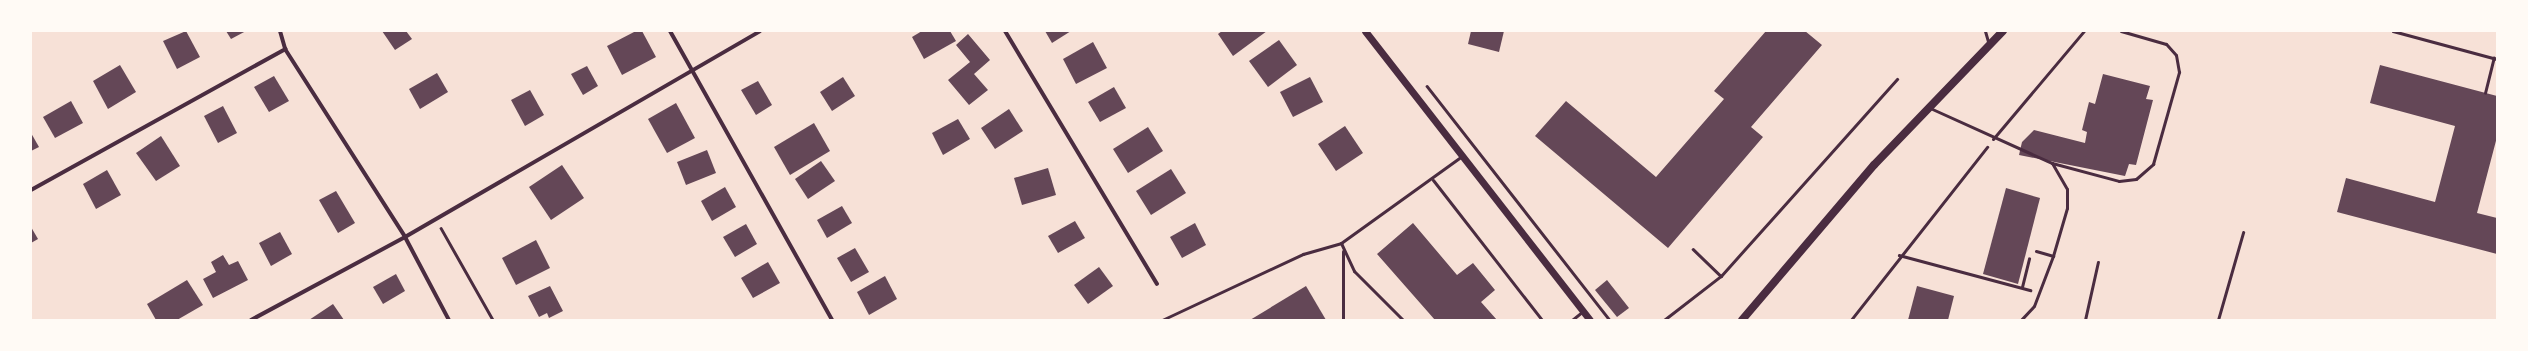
<!DOCTYPE html>
<html>
<head>
<meta charset="utf-8">
<style>
	body { margin:0 }
	#map { position:relative; width:2528px; height:351px; overflow:hidden; background:#f7e1d7; font-family:"Exo 2",sans-serif }
	div>[style] { position:absolute }
	[style*='--x'] { left:calc(var(--x)*1px); top:calc(var(--y)*1px); width:calc(var(--w)*1px); rotate:calc(var(--a)*1deg) }
	.building>* { inset:0; background:#644757 }
	.path>* { height:2.5px; margin:-1.25px; padding:0 1.25px; transform-origin:1.25px; border-radius:1.25px; background:#4a2c40 }
	.service>* { height:3px; margin:-1.5px; padding:0 1.5px; transform-origin:1.5px; border-radius:1.5px; background:#4a2c40 }
	.minor>* { height:4px; margin:-2px; padding:0 2px; transform-origin:2px; border-radius:2px; background:#4a2c40 }
	.tertiary>* { height:7px; margin:-3.5px; padding:0 3.5px; transform-origin:3.5px; border-radius:3.5px; background:#4a2c40 }
	.secondary>* { height:8px; margin:-4px; padding:0 4px; transform-origin:4px; border-radius:4px; background:#4a2c40 }
	span { translate:-50% -50%; white-space:nowrap; text-align:center; line-height:1.15; -webkit-text-stroke:3.5px #fffaf5; paint-order:stroke }
	.frame { position:absolute; inset:0; border:32px solid #fffaf5; pointer-events:none }
</style>
</head>
<body>
<div id="map">
	<div class="building">
		<div style="clip-path:polygon(186px 31px,200px 57px,177px 69px,163px 41px)"></div>
		<div style="clip-path:polygon(226px 31px,246px 31px,231px 39px)"></div>
		<div style="clip-path:polygon(382px 31px,406px 31px,412px 39px,395px 50px)"></div>
		<div style="clip-path:polygon(636px 31px,642px 31px,656px 57px,622px 75px,607px 46px)"></div>
		<div style="clip-path:polygon(922px 31px,950px 31px,956px 41px,924px 59px,912px 37px)"></div>
		<div style="clip-path:polygon(1045px 31px,1071px 31px,1052px 43px)"></div>
		<div style="clip-path:polygon(1222px 31px,1267px 31px,1233px 56px,1218px 34px)"></div>
		<div style="clip-path:polygon(1471px 31px,1504px 31px,1499px 52px,1468px 44px)"></div>
		<div style="clip-path:polygon(1766px 31px,1805px 31px,1822px 45px,1751px 127px,1763px 137px,1668px 248px,1535px 136px,1566px 101px,1656px 177px,1724px 99px,1714px 91px)"></div>
		<div style="clip-path:polygon(968px 34px,990px 60px,974px 74px,988px 90px,969px 105px,948px 80px,970px 62px,956px 45px)"></div>
		<div style="clip-path:polygon(1279px 40px,1297px 65px,1268px 87px,1249px 61px)"></div>
		<div style="clip-path:polygon(1093px 42px,1107px 68px,1076px 84px,1063px 59px)"></div>
		<div style="clip-path:polygon(120px 65px,136px 92px,108px 109px,93px 81px)"></div>
		<div style="clip-path:polygon(2380px 65px,2497px 96px,2497px 137px,2477px 213px,2497px 218px,2497px 254px,2337px 212px,2346px 178px,2435px 202px,2455px 126px,2370px 103px)"></div>
		<div style="clip-path:polygon(587px 66px,598px 86px,583px 95px,571px 74px)"></div>
		<div style="clip-path:polygon(437px 73px,448px 92px,420px 109px,409px 89px)"></div>
		<div style="clip-path:polygon(2103px 74px,2150px 86px,2146px 99px,2153px 100px,2136px 165px,2129px 164px,2125px 176px,2019px 155px,2022px 142px,2034px 130px,2085px 143px,2087px 132px,2082px 130px,2089px 102px,2095px 104px)"></div>
		<div style="clip-path:polygon(274px 76px,289px 101px,269px 112px,254px 87px)"></div>
		<div style="clip-path:polygon(843px 77px,855px 96px,832px 111px,820px 92px)"></div>
		<div style="clip-path:polygon(1310px 77px,1323px 102px,1293px 117px,1280px 92px)"></div>
		<div style="clip-path:polygon(758px 81px,772px 105px,756px 115px,741px 90px)"></div>
		<div style="clip-path:polygon(1114px 87px,1126px 108px,1100px 122px,1088px 102px)"></div>
		<div style="clip-path:polygon(530px 90px,544px 115px,525px 126px,511px 100px)"></div>
		<div style="clip-path:polygon(71px 101px,83px 123px,55px 138px,43px 117px)"></div>
		<div style="clip-path:polygon(676px 103px,695px 138px,667px 153px,648px 119px)"></div>
		<div style="clip-path:polygon(223px 106px,237px 133px,218px 143px,204px 116px)"></div>
		<div style="clip-path:polygon(1009px 109px,1023px 131px,995px 149px,981px 128px)"></div>
		<div style="clip-path:polygon(958px 119px,970px 139px,943px 155px,932px 133px)"></div>
		<div style="clip-path:polygon(814px 123px,830px 151px,790px 175px,774px 147px)"></div>
		<div style="clip-path:polygon(1345px 126px,1363px 153px,1336px 171px,1318px 144px)"></div>
		<div style="clip-path:polygon(1148px 127px,1163px 151px,1128px 173px,1113px 149px)"></div>
		<div style="clip-path:polygon(31px 133px,39px 147px,31px 151px)"></div>
		<div style="clip-path:polygon(161px 136px,180px 166px,156px 181px,136px 153px)"></div>
		<div style="clip-path:polygon(707px 150px,716px 173px,686px 185px,677px 162px)"></div>
		<div style="clip-path:polygon(821px 161px,835px 181px,808px 199px,795px 179px)"></div>
		<div style="clip-path:polygon(562px 165px,584px 198px,551px 220px,529px 187px)"></div>
		<div style="clip-path:polygon(1048px 168px,1056px 195px,1022px 205px,1014px 178px)"></div>
		<div style="clip-path:polygon(1171px 169px,1186px 193px,1151px 215px,1136px 191px)"></div>
		<div style="clip-path:polygon(107px 170px,121px 195px,96px 209px,83px 184px)"></div>
		<div style="clip-path:polygon(725px 187px,736px 207px,712px 221px,701px 201px)"></div>
		<div style="clip-path:polygon(2006px 188px,2040px 198px,2018px 284px,1983px 274px)"></div>
		<div style="clip-path:polygon(336px 191px,355px 223px,338px 233px,319px 200px)"></div>
		<div style="clip-path:polygon(842px 206px,852px 223px,827px 238px,817px 220px)"></div>
		<div style="clip-path:polygon(1075px 221px,1085px 238px,1058px 253px,1048px 236px)"></div>
		<div style="clip-path:polygon(1195px 223px,1206px 245px,1182px 258px,1170px 237px)"></div>
		<div style="clip-path:polygon(1413px 223px,1457px 275px,1473px 263px,1495px 290px,1481px 302px,1497px 320px,1435px 320px,1377px 254px)"></div>
		<div style="clip-path:polygon(746px 224px,757px 244px,735px 257px,723px 237px)"></div>
		<div style="clip-path:polygon(31px 227px,38px 239px,31px 243px)"></div>
		<div style="clip-path:polygon(280px 232px,292px 254px,271px 266px,259px 243px)"></div>
		<div style="clip-path:polygon(536px 240px,550px 268px,516px 285px,502px 258px)"></div>
		<div style="clip-path:polygon(855px 248px,869px 272px,851px 282px,837px 258px)"></div>
		<div style="clip-path:polygon(223px 255px,229px 265px,238px 261px,248px 280px,213px 298px,203px 279px,216px 272px,211px 262px)"></div>
		<div style="clip-path:polygon(768px 262px,780px 283px,753px 298px,741px 278px)"></div>
		<div style="clip-path:polygon(1099px 267px,1113px 286px,1088px 304px,1074px 285px)"></div>
		<div style="clip-path:polygon(396px 274px,405px 291px,383px 304px,373px 287px)"></div>
		<div style="clip-path:polygon(885px 276px,897px 299px,869px 315px,857px 292px)"></div>
		<div style="clip-path:polygon(187px 280px,203px 305px,177px 320px,156px 320px,147px 304px)"></div>
		<div style="clip-path:polygon(1607px 280px,1629px 308px,1617px 317px,1595px 290px)"></div>
		<div style="clip-path:polygon(550px 286px,563px 311px,549px 318px,547px 313px,539px 317px,528px 296px)"></div>
		<div style="clip-path:polygon(1306px 286px,1326px 320px,1250px 320px)"></div>
		<div style="clip-path:polygon(1917px 286px,1954px 296px,1948px 320px,1908px 320px)"></div>
		<div style="clip-path:polygon(333px 304px,344px 320px,309px 320px)"></div>
	</div>
	<div class="path">
		<div style="--x:2393;--y:31;--w:108;--a:15.1"></div>
		<div style="--x:1427;--y:86;--w:297;--a:52"></div>
		<div style="--x:2485;--y:93;--w:36;--a:-76"></div>
		<div style="--x:441;--y:228;--w:106;--a:60.5"></div>
		<div style="--x:1693;--y:249;--w:39;--a:44"></div>
		<div style="--x:1899;--y:255;--w:136;--a:15"></div>
		<div style="--x:2022;--y:287;--w:29;--a:-76"></div>
		<div style="--x:1664;--y:320;--w:72;--a:-37.7"></div>
		<div style="--x:1721;--y:276;--w:264;--a:-48.2"></div>
		<div style="--x:1851;--y:320;--w:220;--a:-51.8"></div>
		<div style="--x:2085;--y:320;--w:59;--a:-77.4"></div>
		<div style="--x:2218;--y:320;--w:91;--a:-74"></div>
	</div>
	<div class="service">
		<div style="--x:1985;--y:31;--w:15;--a:74"></div>
		<div style="--x:1930;--y:108;--w:134;--a:24.3"></div>
		<div style="--x:2052;--y:163;--w:30;--a:60"></div>
		<div style="--x:2067;--y:189;--w:19;--a:90"></div>
		<div style="--x:2067;--y:208;--w:50;--a:106.3"></div>
		<div style="--x:2053;--y:256;--w:53;--a:110.8"></div>
		<div style="--x:2034;--y:306;--w:19;--a:133"></div>
		<div style="--x:1993;--y:139;--w:141;--a:-49.9"></div>
		<div style="--x:2052;--y:163;--w:69;--a:15"></div>
		<div style="--x:2119;--y:181;--w:17;--a:-7"></div>
		<div style="--x:2136;--y:179;--w:23;--a:-41"></div>
		<div style="--x:2153;--y:164;--w:96;--a:-74.2"></div>
		<div style="--x:2179;--y:72;--w:17;--a:-100"></div>
		<div style="--x:2176;--y:55;--w:15;--a:-132"></div>
		<div style="--x:2166;--y:44;--w:47;--a:-163.9"></div>
		<div style="--x:1433;--y:180;--w:177;--a:52.1"></div>
		<div style="--x:1341;--y:243;--w:31;--a:65"></div>
		<div style="--x:1354;--y:271;--w:69;--a:45"></div>
		<div style="--x:2036;--y:251;--w:18;--a:16"></div>
		<div style="--x:1162;--y:320;--w:156;--a:-25.1"></div>
		<div style="--x:1303;--y:254;--w:40;--a:-16"></div>
		<div style="--x:1341;--y:243;--w:149;--a:-35.7"></div>
		<div style="--x:1343;--y:320;--w:69;--a:-90"></div>
		<div style="--x:1572;--y:320;--w:14;--a:-39"></div>
	</div>
	<div class="minor">
		<div style="--x:280;--y:31;--w:19;--a:74"></div>
		<div style="--x:285;--y:49;--w:223;--a:57.4"></div>
		<div style="--x:405;--y:237;--w:94;--a:62.1"></div>
		<div style="--x:670;--y:31;--w:331;--a:60.7"></div>
		<div style="--x:1005;--y:31;--w:295;--a:59"></div>
		<div style="--x:31;--y:190;--w:291;--a:-29"></div>
		<div style="--x:251;--y:320;--w:175;--a:-28.3"></div>
		<div style="--x:405;--y:237;--w:410;--a:-30.1"></div>
	</div>
	<div class="tertiary">
		<div style="--x:1365;--y:31;--w:366;--a:52.1"></div>
	</div>
	<div class="secondary">
		<div style="--x:1742;--y:320;--w:204;--a:-49.6"></div>
		<div style="--x:1874;--y:165;--w:186;--a:-46.1"></div>
	</div>
	<div class="frame"></div>
</div>
</body>
</html>
